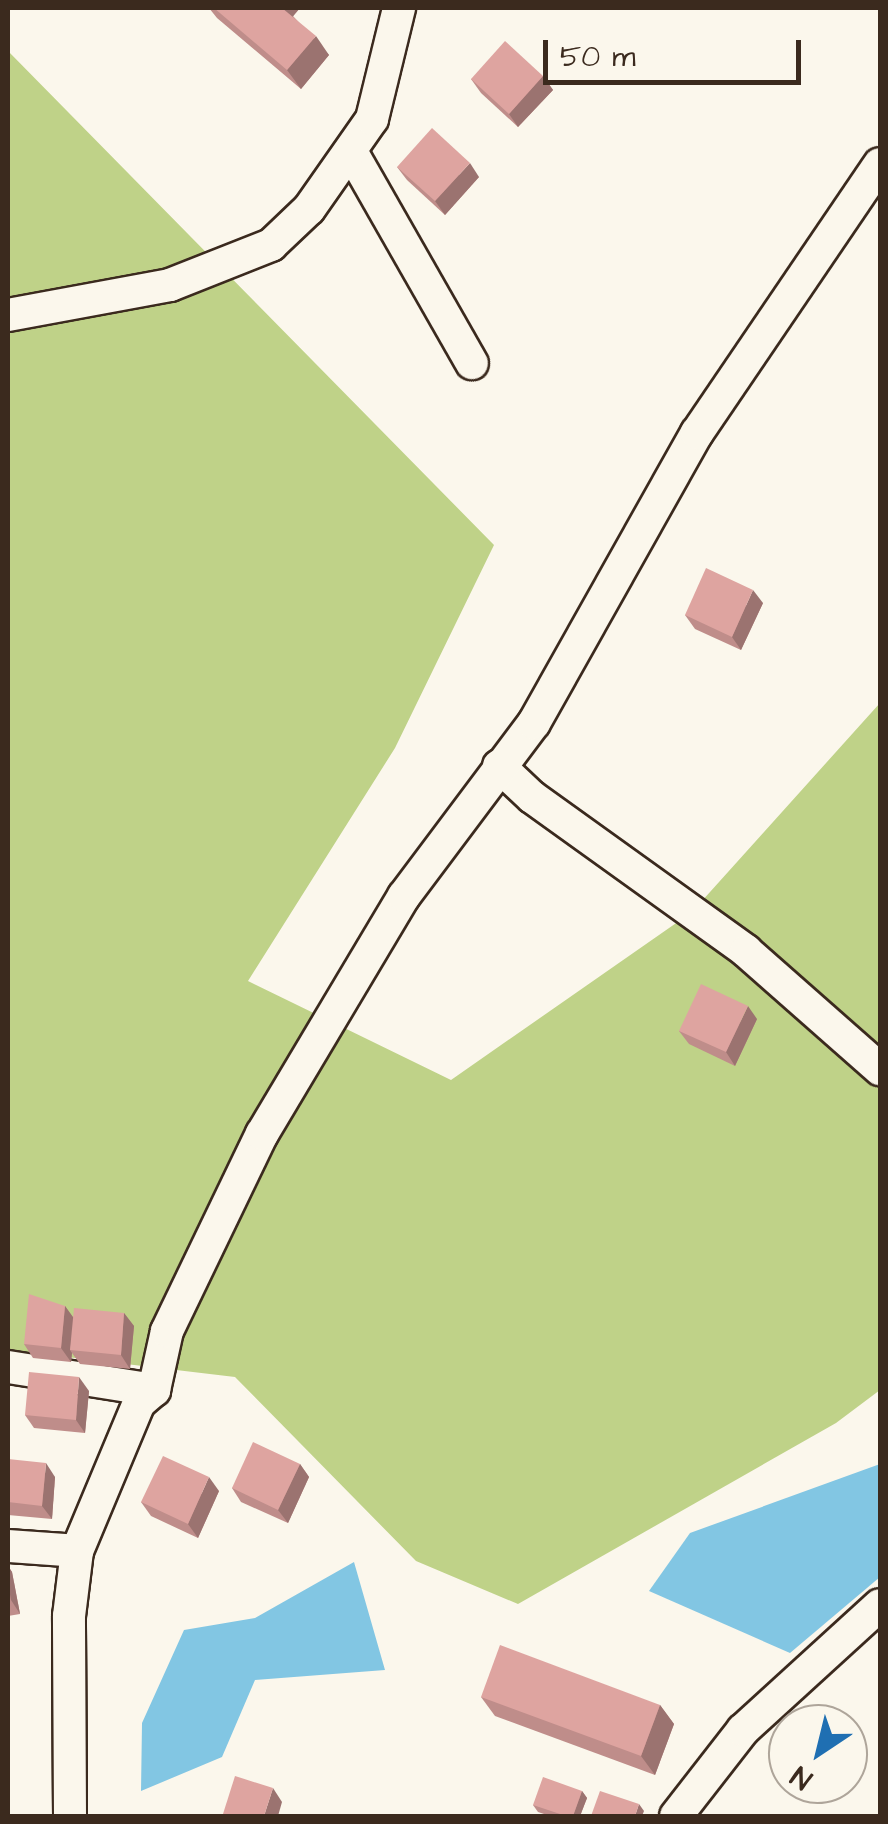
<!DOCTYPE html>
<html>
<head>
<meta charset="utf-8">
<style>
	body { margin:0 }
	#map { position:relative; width:888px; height:1824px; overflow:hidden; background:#fbf7ec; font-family:"Architects Daughter",sans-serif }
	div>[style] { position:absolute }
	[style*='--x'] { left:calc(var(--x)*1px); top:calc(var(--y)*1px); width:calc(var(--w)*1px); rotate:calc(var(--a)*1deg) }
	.green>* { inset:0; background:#bfd288 }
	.water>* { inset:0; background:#82c6e3 }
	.roads { filter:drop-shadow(2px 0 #3b2a1e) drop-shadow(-2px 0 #3b2a1e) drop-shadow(0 2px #3b2a1e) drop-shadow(0 -2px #3b2a1e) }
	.street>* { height:32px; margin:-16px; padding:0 16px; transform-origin:16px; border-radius:16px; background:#fbf7ec }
	.wall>* { inset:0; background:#bf8d8a }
	.shaded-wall>* { inset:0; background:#9b7370 }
	.building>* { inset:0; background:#dea4a0 }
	span { translate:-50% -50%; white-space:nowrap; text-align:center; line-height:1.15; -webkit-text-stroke:10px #fbf7ec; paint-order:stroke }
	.frame { position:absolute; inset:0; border:10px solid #3b2a1e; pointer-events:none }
	.north { position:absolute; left:768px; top:1704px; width:100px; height:100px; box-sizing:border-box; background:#fbf7ec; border:2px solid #aea59a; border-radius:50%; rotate:215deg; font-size:28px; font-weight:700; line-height:40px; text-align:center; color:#3b2a1e }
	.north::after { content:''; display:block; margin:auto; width:35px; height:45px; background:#1f6fb2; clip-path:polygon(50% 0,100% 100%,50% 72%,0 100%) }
	.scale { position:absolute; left:543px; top:40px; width:258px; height:45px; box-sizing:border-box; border:5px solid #3b2a1e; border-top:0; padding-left:12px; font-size:30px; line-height:35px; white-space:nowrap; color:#3b2a1e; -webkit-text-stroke:8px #fbf7ec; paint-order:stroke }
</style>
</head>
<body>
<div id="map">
	<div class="green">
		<div style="clip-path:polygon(8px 51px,494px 545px,395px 748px,248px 981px,451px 1080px,692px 912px,880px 703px,880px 1390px,836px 1423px,518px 1604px,416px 1561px,235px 1377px,8px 1350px)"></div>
	</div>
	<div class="water">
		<div style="clip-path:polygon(880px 1464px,880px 1577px,790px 1653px,649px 1591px,690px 1533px)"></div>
		<div style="clip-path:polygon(354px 1562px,385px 1670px,255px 1680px,222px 1757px,141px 1791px,142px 1723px,184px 1630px,255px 1618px)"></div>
	</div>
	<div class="roads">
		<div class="street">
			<div style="--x:352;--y:153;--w:242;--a:60.3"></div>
			<div style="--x:8;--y:315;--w:165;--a:-10.5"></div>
			<div style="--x:170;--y:285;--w:109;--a:-21.6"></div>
			<div style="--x:271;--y:245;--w:52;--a:-43.5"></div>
			<div style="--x:309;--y:209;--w:110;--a:-55"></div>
			<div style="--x:372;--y:119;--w:114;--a:-76.3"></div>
			<div style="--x:499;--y:766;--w:45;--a:43.2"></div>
			<div style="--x:532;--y:797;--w:264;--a:35.7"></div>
			<div style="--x:746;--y:951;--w:179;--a:41.4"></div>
			<div style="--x:8;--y:1367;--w:148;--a:9"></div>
			<div style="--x:8;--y:1546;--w:69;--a:4.1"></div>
			<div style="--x:70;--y:1816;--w:200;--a:-90.3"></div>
			<div style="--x:69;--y:1616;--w:65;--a:-83"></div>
			<div style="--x:77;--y:1551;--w:160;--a:-67.3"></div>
			<div style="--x:139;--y:1403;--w:20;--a:-41"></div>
			<div style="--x:154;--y:1390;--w:60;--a:-77.6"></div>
			<div style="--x:167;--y:1331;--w:219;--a:-64.3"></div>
			<div style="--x:262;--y:1134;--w:277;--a:-59.2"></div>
			<div style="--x:404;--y:896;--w:216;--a:-53.1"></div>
			<div style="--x:534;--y:723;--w:333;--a:-60.7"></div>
			<div style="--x:697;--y:433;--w:325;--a:-55.8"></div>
			<div style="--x:676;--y:1816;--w:109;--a:-52.1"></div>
			<div style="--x:743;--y:1730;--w:185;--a:-42.4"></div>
		</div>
	</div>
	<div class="wall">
		<div style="clip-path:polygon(209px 8px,300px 8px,293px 16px,329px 55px,301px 89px,217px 18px)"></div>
		<div style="clip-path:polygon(543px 76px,553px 90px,518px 127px,481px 93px,471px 79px)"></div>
		<div style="clip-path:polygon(397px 167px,479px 177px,445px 215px,407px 180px)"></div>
		<div style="clip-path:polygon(763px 603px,741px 650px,695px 629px,685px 615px)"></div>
		<div style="clip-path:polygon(757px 1019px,735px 1066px,689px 1044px,679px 1031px)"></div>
		<div style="clip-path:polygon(65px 1306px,73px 1317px,124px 1313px,134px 1326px,130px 1369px,80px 1364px,72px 1353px,71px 1362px,33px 1358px,24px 1344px)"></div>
		<div style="clip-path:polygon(89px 1391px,85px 1433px,34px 1428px,25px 1415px)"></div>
		<div style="clip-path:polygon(8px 1459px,55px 1477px,52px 1519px,8px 1515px)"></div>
		<div style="clip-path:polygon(300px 1464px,309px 1477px,288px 1523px,241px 1502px,232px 1488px)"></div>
		<div style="clip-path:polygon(219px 1491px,198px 1538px,151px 1516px,141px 1502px)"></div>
		<div style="clip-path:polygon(8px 1566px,12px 1572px,20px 1614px,8px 1616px)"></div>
		<div style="clip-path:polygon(481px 1697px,660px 1705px,674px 1724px,655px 1775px,495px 1716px)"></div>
		<div style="clip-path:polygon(582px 1791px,587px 1798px,580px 1816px,550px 1816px,538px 1812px,533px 1805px)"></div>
	</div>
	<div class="shaded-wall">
		<div style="clip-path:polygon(279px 8px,300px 8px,289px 21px)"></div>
		<div style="clip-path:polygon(316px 36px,329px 55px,301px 89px,287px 70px)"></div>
		<div style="clip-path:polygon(543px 76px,553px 90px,518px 127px,509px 114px)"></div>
		<div style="clip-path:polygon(470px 163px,479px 177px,445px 215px,435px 201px)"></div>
		<div style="clip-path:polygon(753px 590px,763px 603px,741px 650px,732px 637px)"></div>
		<div style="clip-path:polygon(748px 1006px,757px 1019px,735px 1066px,726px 1052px)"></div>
		<div style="clip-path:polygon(65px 1306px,75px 1320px,70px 1350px,72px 1353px,71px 1362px,61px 1348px)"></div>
		<div style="clip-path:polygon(124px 1313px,134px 1326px,130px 1369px,121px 1355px)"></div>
		<div style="clip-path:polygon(79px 1377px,89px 1391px,85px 1433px,76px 1420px)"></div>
		<div style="clip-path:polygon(46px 1463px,55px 1477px,52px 1519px,42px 1506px)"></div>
		<div style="clip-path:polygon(300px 1464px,309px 1477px,288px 1523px,278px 1510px)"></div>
		<div style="clip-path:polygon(209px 1477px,219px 1491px,198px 1538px,188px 1524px)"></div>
		<div style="clip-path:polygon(8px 1566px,12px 1572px,20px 1614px,11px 1600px,8px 1584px)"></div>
		<div style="clip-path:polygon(660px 1705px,674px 1724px,655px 1775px,641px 1756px)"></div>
		<div style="clip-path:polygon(273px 1788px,282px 1802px,278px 1816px,264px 1816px)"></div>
		<div style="clip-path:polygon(582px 1791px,587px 1798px,580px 1816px,573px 1816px)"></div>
		<div style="clip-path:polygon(639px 1804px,644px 1811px,642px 1816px,635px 1816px)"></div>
	</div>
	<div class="building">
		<div style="clip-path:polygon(214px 8px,282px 8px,316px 36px,287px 70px)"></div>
		<div style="clip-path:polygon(505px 41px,543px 76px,509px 114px,471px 79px)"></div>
		<div style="clip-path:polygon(432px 128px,470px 163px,435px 201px,397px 167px)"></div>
		<div style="clip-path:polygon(706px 568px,753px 590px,732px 637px,685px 615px)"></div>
		<div style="clip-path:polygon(701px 984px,748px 1006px,726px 1052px,679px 1031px)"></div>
		<div style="clip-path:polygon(29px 1294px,65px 1306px,61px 1348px,24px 1344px)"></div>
		<div style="clip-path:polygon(74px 1308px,124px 1313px,121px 1355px,70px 1350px)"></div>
		<div style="clip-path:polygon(29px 1372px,79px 1377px,76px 1420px,25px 1415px)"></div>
		<div style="clip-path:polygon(253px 1442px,300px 1464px,278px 1510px,232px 1488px)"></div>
		<div style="clip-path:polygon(163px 1456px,209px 1477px,188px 1524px,141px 1502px)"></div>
		<div style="clip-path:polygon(8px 1459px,46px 1463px,42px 1506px,8px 1502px)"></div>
		<div style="clip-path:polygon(500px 1645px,660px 1705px,641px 1756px,481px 1697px)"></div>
		<div style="clip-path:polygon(235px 1776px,273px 1788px,264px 1816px,230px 1816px,223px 1814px)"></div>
		<div style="clip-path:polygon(543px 1777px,582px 1791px,573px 1816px,566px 1816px,533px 1805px)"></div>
		<div style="clip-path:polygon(600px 1791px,639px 1804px,635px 1816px,591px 1816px)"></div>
	</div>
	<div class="frame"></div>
	<div class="north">N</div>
	<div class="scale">50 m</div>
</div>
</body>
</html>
